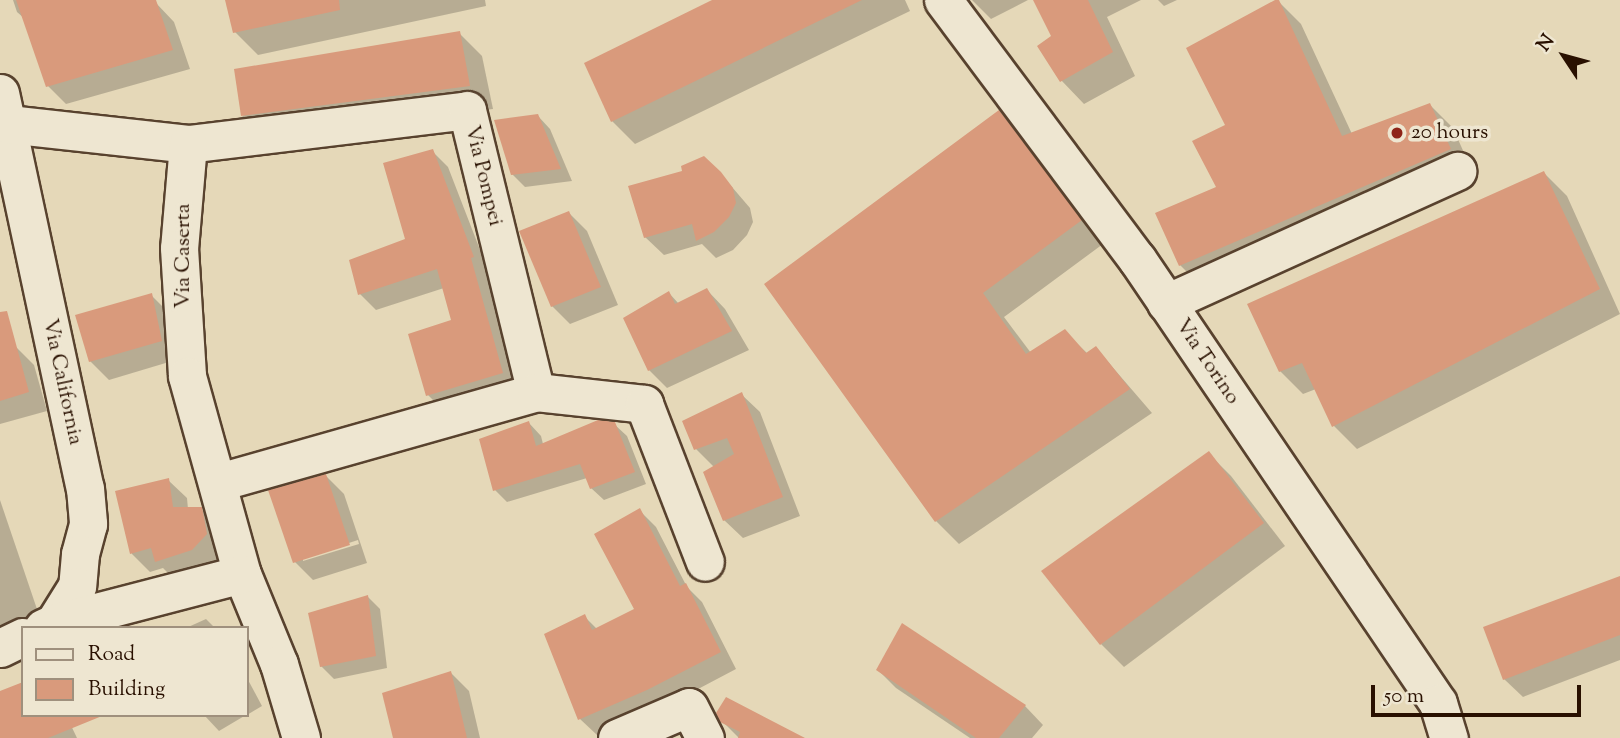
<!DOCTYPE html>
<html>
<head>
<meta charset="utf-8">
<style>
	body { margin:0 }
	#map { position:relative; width:1620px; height:738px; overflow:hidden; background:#e5d8b8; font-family:"Sorts Mill Goudy",serif }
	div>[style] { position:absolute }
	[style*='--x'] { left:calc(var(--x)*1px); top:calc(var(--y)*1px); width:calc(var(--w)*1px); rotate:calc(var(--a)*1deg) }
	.shadow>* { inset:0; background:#0003 }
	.building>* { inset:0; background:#d99a7c }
	.roads { filter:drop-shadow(2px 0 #58422e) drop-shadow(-2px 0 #58422e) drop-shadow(0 2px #58422e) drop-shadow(0 -2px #58422e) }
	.minor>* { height:37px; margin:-18.5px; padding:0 18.5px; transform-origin:18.5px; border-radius:18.5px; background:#eee6d1 }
	.dots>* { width:19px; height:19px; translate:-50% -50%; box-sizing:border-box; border:4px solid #eee6d1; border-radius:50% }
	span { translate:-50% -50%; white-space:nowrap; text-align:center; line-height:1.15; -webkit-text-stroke:7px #eee6d1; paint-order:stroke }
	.poi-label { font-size:21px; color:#291000 }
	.left { translate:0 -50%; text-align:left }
	.street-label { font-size:21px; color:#291000 }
	.legend { position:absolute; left:21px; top:626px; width:228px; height:91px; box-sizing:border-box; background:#eee6d1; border:2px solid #9f907d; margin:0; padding:9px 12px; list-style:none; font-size:21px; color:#291000 }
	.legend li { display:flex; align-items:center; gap:14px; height:35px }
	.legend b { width:35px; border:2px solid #9f907d }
	.north { position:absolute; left:1529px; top:21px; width:70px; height:70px; -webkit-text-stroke:5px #eee6d1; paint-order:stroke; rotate:306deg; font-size:19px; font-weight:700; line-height:28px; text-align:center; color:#291000 }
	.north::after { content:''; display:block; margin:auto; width:24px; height:32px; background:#291000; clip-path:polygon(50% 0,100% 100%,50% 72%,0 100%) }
	.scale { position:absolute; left:1371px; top:685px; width:210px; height:32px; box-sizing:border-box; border:4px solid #291000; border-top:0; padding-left:9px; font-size:21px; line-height:24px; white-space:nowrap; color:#291000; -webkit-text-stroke:5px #eee6d1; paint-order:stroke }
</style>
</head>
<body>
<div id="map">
	<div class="shadow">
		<div style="clip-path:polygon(13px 0,156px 3px,174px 22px,190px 69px,66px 104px,48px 86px,25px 19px,17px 12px)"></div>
		<div style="clip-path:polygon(226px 0,485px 0,486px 6px,258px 55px,235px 32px)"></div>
		<div style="clip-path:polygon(716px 0,905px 0,910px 11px,635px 144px,612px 121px)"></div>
		<div style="clip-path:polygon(972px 0,1028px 0,991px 19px)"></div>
		<div style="clip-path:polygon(1035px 0,1141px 0,1107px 17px,1135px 76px,1084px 104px,1061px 80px,1053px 37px)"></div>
		<div style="clip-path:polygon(1158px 0,1177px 0,1164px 6px)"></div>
		<div style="clip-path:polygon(1278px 1px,1301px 24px,1352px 134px,1430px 105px,1453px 128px,1473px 173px,1203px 288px,1180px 265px,1219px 187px,1227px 126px)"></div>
		<div style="clip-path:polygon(459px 33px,482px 56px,493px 109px,265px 139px,242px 116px)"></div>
		<div style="clip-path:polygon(999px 112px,1022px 135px,1103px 244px,1004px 317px,1031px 353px,1064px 331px,1088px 354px,1096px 348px,1152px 413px,959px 544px,936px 521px)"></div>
		<div style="clip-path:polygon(538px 116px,550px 129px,572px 181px,525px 187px,512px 174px)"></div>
		<div style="clip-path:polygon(432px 151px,448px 167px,489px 273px,486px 274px,518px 389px,444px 411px,428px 395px,453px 321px,444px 288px,376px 310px,360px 294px,407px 240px)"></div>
		<div style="clip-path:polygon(720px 173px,750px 208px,753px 222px,747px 235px,733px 250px,716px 258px,702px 244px,664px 255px,645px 237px)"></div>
		<div style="clip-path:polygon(1544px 173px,1567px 196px,1620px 314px,1357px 449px,1334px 426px,1316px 389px,1303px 394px,1280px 371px)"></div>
		<div style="clip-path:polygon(569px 213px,587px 231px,618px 305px,570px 324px,552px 306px)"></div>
		<div style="clip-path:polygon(707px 290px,725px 309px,749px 350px,667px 388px,649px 370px,669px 293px,679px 304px)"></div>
		<div style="clip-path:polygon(151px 295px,169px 313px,179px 359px,109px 380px,90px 361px)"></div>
		<div style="clip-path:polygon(16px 347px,34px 365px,47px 411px,0 424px,0 352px)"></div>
		<div style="clip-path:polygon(741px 394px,760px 412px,800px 516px,743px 538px,724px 520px,714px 467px,696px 449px)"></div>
		<div style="clip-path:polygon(529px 423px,541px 436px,543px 444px,614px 424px,627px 436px,646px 484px,604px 500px,591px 488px,587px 478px,507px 502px,495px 490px)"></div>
		<div style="clip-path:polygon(1208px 453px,1231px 476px,1285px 546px,1124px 667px,1101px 644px)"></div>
		<div style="clip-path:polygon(evenodd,326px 476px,344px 494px,367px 563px,313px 580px,295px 562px,326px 476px,358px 540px,359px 544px,303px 561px,303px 558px,358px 540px)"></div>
		<div style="clip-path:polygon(168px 480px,187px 498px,188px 509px,201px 509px,219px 527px,225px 553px,210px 568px,175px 580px,163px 568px,150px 572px,132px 554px,117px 492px)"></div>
		<div style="clip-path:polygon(0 500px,39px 615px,0 628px)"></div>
		<div style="clip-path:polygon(639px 510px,656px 527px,687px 587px,702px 602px,736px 669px,664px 707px,597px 735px,580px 719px,584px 616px,597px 629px,636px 610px)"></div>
		<div style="clip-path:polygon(1620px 579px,1620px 660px,1523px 697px,1504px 679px)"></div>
		<div style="clip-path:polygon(368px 597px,380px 609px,387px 668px,334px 679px,321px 666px)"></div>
		<div style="clip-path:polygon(206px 619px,215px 628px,186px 628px)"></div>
		<div style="clip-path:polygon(903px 625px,1025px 706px,1043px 725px,1032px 738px,970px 738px,896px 688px,878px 670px)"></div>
		<div style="clip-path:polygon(451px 673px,469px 691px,480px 738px,395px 738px)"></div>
		<div style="clip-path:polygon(247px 678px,262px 706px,247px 715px)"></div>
		<div style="clip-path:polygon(0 693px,23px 715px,66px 715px,77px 738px,0 738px)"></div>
		<div style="clip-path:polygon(204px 715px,246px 715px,219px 731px)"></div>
		<div style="clip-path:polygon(722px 721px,802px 738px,739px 738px)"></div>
	</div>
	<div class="building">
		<div style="clip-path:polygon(16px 0,156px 0,173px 50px,46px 87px)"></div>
		<div style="clip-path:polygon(225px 0,339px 0,340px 10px,233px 33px)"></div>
		<div style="clip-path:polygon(712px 0,862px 0,611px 122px,584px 63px)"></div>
		<div style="clip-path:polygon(1033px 0,1088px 0,1113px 52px,1060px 82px,1037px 46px,1051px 36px)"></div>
		<div style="clip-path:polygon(1275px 0,1279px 0,1342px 136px,1430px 103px,1451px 149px,1179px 266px,1155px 213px,1216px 187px,1192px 141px,1225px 125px,1186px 48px)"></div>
		<div style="clip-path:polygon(460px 31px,470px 86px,241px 116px,234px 69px)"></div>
		<div style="clip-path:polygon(999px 110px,1082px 220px,983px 293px,1026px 354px,1065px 329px,1086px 353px,1096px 346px,1130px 389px,935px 522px,764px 284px)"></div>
		<div style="clip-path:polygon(538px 114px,561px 169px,511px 175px,494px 120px)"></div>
		<div style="clip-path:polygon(433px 149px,474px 257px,471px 258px,503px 373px,426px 396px,408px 334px,451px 320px,437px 269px,358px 295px,349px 260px,405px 239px,383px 163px)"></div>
		<div style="clip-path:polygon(704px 156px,721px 172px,733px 188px,736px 203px,729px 217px,714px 232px,696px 241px,692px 224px,644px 238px,628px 186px,682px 171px,681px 166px)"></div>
		<div style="clip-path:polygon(1544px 171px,1600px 289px,1332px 427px,1302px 363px,1279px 372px,1247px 304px)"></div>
		<div style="clip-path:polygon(569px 211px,601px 287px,551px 307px,519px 231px)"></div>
		<div style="clip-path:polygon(707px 288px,732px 331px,648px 371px,623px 318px,669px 291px,675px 304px)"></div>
		<div style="clip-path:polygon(152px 293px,162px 341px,89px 362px,75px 315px)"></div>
		<div style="clip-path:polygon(7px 311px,29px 392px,0 401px,0 312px)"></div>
		<div style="clip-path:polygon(742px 392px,783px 497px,723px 521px,703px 472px,734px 454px,727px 438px,694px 450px,682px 421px)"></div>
		<div style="clip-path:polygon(598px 420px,615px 422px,635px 472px,590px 489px,580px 464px,493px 491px,479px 439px,529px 421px,536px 446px)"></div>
		<div style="clip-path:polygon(1209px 451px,1264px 523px,1100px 645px,1041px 571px)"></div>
		<div style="clip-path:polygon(326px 474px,350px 545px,293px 563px,268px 490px)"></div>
		<div style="clip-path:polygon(169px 478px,173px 507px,202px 507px,207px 534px,192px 550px,155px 562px,151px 548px,130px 554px,115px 491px)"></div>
		<div style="clip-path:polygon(640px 508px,680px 586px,686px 583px,721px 652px,647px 690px,578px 720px,544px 634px,585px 614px,592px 630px,634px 609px,594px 534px)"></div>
		<div style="clip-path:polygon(1620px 576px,1620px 635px,1503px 680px,1483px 627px)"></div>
		<div style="clip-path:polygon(368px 595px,376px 656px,320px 667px,308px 613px)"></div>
		<div style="clip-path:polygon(902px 623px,1026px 705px,999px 738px,976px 738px,876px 670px)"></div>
		<div style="clip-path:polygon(451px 671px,467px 738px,393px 738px,382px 693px)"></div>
		<div style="clip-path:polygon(23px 682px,23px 715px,102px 716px,48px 738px,0 738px,0 691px)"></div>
		<div style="clip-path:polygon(726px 697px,805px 738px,738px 738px,740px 732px,720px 722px,716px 713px)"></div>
	</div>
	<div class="roads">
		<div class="minor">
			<div style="--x:943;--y:0;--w:324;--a:53.2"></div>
			<div style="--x:1137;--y:259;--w:536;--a:55.87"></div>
			<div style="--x:1438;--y:703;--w:37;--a:73"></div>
			<div style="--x:0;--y:93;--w:404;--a:77.9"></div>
			<div style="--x:85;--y:488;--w:36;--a:85"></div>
			<div style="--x:88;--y:524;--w:31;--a:105"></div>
			<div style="--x:80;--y:554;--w:32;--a:95"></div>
			<div style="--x:77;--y:586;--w:44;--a:121.9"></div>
			<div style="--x:54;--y:623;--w:12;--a:156"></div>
			<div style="--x:8;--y:124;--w:181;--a:6.3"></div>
			<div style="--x:188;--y:144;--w:281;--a:-6.9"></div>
			<div style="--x:467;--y:110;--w:290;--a:76.3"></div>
			<div style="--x:188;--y:144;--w:104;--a:94.9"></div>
			<div style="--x:179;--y:248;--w:128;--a:86.4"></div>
			<div style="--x:187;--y:376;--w:205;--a:74.5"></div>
			<div style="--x:242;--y:574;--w:97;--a:67.7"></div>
			<div style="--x:279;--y:664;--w:77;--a:73.4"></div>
			<div style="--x:1166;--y:303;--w:320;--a:-24.4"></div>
			<div style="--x:219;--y:482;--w:330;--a:-15.8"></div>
			<div style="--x:536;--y:392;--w:109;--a:6.3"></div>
			<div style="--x:644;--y:404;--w:169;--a:68.9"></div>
			<div style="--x:54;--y:623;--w:194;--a:-14.6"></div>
			<div style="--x:0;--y:648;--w:25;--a:-26"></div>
			<div style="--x:617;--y:738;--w:78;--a:-23.3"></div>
			<div style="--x:689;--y:707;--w:35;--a:63"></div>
		</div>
	</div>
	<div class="dots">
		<div style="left:1397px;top:133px;background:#8f2418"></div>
	</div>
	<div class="poi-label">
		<span class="left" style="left:1411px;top:133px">20 hours</span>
	</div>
	<div class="street-label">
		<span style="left:483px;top:176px;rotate:76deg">Via Pompei</span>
		<span style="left:184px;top:256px;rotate:-90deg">Via Caserta</span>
		<span style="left:1207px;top:362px;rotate:56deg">Via Torino</span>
		<span style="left:62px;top:382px;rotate:78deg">Via California</span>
	</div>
	<ul class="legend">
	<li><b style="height:9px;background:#eee6d1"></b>Road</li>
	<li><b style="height:19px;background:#d99a7c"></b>Building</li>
	</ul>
	<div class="north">N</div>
	<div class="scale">50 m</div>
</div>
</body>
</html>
